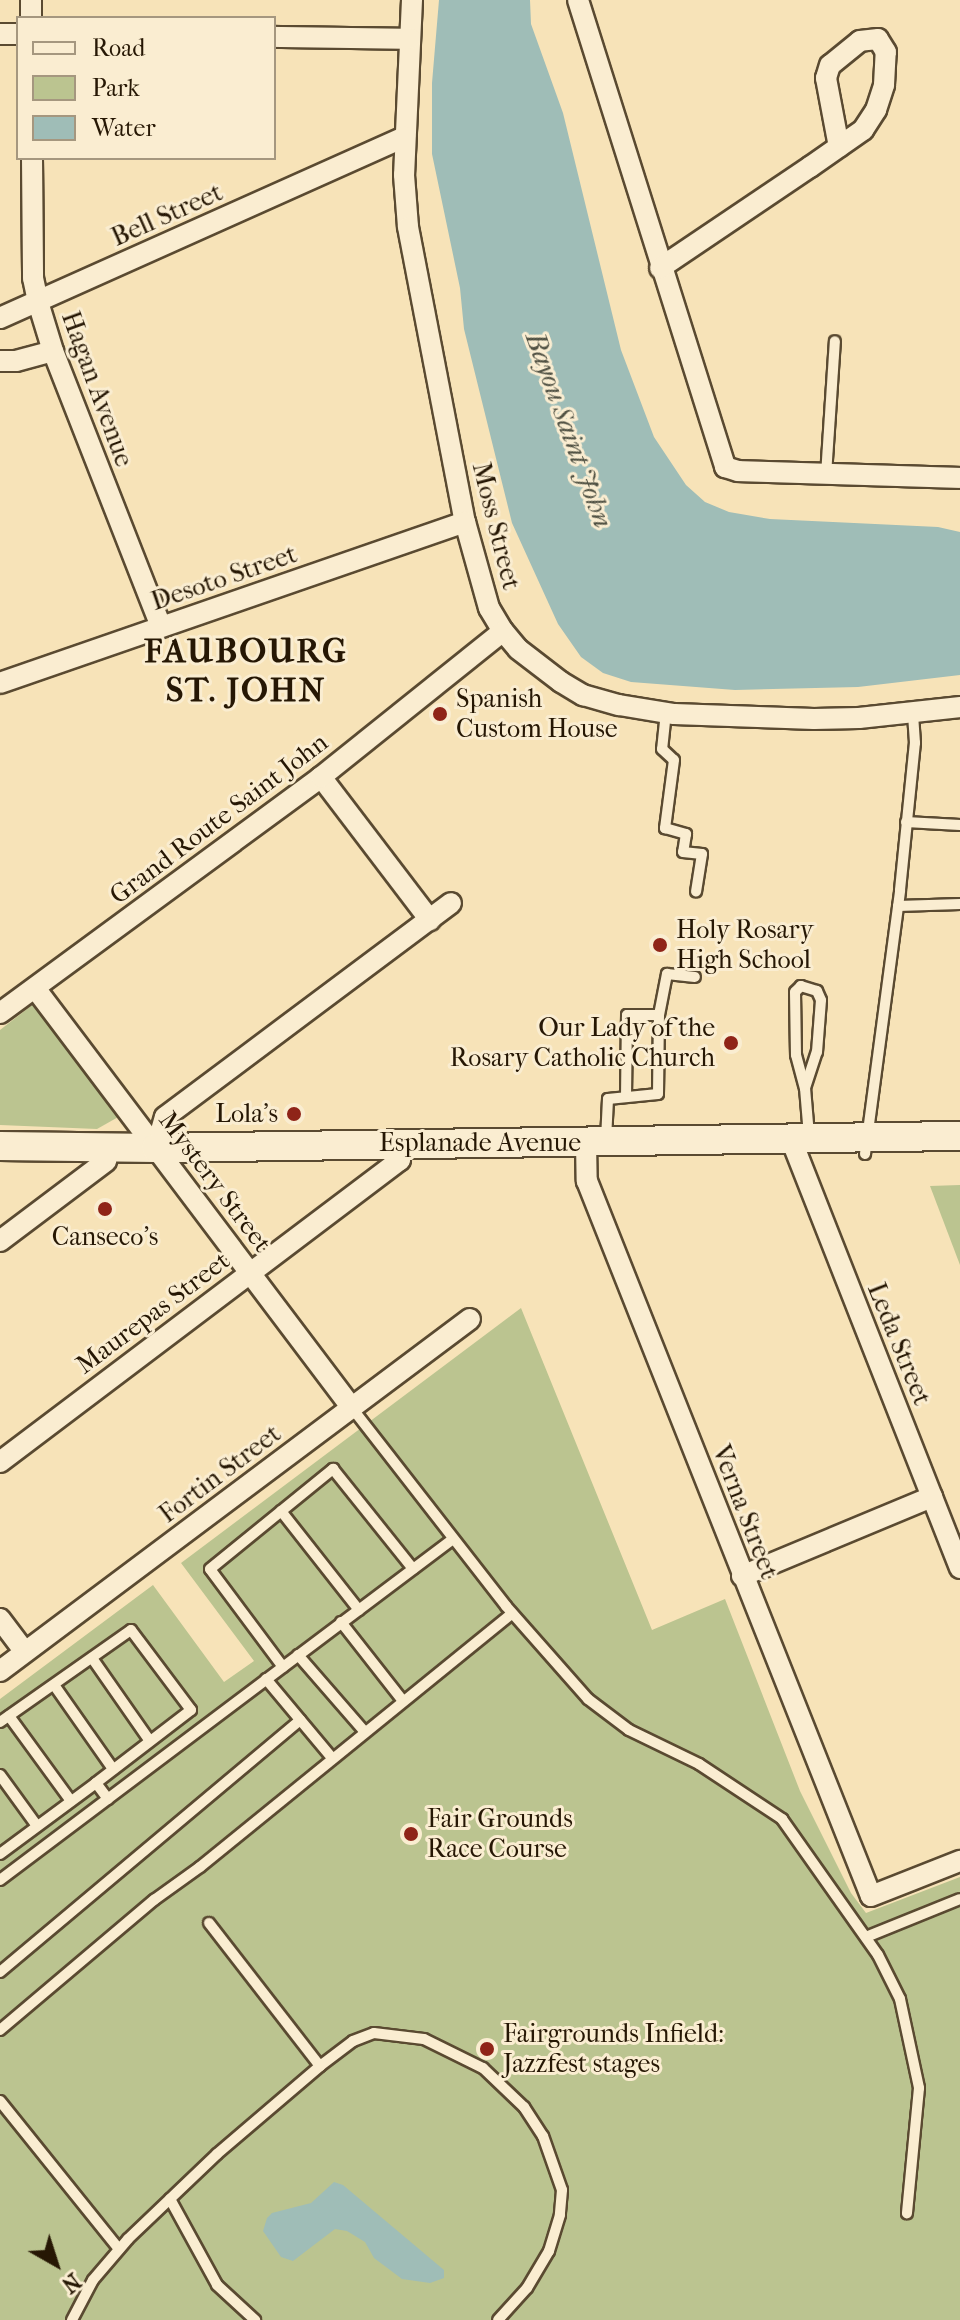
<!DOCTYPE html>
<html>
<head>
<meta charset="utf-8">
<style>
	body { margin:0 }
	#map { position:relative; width:960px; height:2320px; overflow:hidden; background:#f7e3b8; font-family:"IM FELL French Canon",serif }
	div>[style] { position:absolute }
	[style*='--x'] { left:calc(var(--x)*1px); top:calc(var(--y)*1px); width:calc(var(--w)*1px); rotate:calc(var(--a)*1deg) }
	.green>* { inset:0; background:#bbc490 }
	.water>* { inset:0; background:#9fbdb7 }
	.roads { filter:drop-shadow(2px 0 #5a4a31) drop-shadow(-2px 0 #5a4a31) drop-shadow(0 2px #5a4a31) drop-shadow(0 -2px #5a4a31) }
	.lane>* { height:10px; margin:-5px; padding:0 5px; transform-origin:5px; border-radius:5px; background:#faedd1 }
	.street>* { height:20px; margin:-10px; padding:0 10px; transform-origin:10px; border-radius:10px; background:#faedd1 }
	.secondary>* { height:28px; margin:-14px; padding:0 14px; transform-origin:14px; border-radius:14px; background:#faedd1 }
	.dots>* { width:22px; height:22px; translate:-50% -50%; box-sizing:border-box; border:4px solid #faedd1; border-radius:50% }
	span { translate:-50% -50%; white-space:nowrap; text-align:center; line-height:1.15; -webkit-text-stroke:6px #faedd1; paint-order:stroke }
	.street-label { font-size:26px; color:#261704 }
	.poi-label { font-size:26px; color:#261704 }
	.left { translate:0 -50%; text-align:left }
	.right { translate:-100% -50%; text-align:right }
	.water-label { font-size:28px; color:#505143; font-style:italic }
	.district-label { font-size:34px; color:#261704; font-weight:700; letter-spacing:2px }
	.legend { position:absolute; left:16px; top:16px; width:260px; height:144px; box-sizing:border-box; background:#faedd1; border:2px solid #a5977f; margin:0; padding:10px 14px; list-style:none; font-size:24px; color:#261704 }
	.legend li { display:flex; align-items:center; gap:16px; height:40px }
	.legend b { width:40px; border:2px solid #a5977f }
	.north { position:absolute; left:16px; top:2224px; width:80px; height:80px; -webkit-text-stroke:6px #faedd1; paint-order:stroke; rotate:141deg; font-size:22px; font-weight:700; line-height:32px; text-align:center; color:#261704 }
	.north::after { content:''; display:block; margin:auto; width:28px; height:36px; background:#261704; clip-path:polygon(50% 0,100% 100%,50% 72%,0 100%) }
</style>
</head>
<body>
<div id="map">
	<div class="green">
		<div style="clip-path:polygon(36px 1002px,120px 1116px,97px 1129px,0 1125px,0 1030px)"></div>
		<div style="clip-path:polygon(960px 1185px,960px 1265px,930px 1186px)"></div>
		<div style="clip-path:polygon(521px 1308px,652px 1630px,725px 1599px,800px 1791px,851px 1893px,866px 1913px,960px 1877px,960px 2320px,0 2320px,0 1699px,153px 1585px,224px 1682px,254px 1661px,181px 1563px)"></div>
	</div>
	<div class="water">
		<div style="clip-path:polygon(439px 0,530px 0,531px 24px,563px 113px,621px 350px,654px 437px,686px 485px,705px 502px,729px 512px,770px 519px,938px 527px,960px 532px,960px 675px,858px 687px,735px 690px,631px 682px,603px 673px,581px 657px,558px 624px,512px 523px,464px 329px,460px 288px,432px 154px,432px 83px)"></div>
		<div style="clip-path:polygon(334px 2182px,343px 2185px,444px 2270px,444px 2278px,430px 2283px,402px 2279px,374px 2258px,365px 2242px,347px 2231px,335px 2229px,293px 2261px,281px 2257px,263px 2231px,267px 2218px,272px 2213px,311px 2203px)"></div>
	</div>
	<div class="roads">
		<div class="lane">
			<div style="--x:826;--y:475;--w:134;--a:-86.2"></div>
			<div style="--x:666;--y:712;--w:37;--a:96"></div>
			<div style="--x:662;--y:749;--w:16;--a:43"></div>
			<div style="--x:674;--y:760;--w:69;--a:97.5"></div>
			<div style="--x:665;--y:828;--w:22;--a:16"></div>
			<div style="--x:686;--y:834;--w:18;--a:99"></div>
			<div style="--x:683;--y:852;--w:19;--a:6"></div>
			<div style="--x:702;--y:854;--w:38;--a:99"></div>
			<div style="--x:906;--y:822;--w:54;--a:3.2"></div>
			<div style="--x:898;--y:906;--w:62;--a:-1.8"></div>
			<div style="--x:805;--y:1088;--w:38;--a:-72"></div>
			<div style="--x:817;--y:1052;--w:52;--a:-85.6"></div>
			<div style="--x:821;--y:1000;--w:10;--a:-114"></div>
			<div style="--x:817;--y:991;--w:17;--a:-163"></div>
			<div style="--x:801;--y:986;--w:8;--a:135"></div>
			<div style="--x:795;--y:992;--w:63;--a:89.1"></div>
			<div style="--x:796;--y:1055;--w:34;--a:75"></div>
			<div style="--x:805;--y:1088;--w:48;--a:85.2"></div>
			<div style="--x:626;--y:1097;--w:82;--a:-89.3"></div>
			<div style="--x:627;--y:1015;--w:32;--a:0"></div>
			<div style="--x:606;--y:1140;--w:41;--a:-87.2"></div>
			<div style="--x:608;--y:1099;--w:50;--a:-5.7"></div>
			<div style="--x:658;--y:1094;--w:79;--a:-89.3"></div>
			<div style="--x:659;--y:1015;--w:42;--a:-79"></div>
			<div style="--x:667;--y:974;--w:28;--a:6"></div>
			<div style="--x:865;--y:1154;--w:266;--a:-82.4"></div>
			<div style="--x:900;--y:890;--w:148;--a:-84.2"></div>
			<div style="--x:915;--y:743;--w:30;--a:-94"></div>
			<div style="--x:352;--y:1408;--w:251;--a:52.1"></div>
			<div style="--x:506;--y:1606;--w:124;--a:48.6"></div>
			<div style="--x:588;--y:1699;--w:51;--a:37.1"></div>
			<div style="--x:629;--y:1730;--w:78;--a:25.9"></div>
			<div style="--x:699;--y:1764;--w:100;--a:33.5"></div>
			<div style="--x:782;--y:1819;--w:166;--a:54.8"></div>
			<div style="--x:878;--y:1955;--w:49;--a:63.4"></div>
			<div style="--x:900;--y:1999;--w:91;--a:77.9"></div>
			<div style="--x:919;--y:2088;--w:126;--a:95.5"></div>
			<div style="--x:281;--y:1511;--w:126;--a:51.8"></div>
			<div style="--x:341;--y:1622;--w:100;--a:51.9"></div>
			<div style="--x:298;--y:1655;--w:102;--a:49"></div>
			<div style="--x:92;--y:1658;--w:101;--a:55.1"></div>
			<div style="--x:283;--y:1667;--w:122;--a:-126.7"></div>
			<div style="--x:210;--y:1569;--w:159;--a:-39.1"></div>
			<div style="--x:333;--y:1469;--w:128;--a:51.3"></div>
			<div style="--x:266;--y:1679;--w:104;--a:50.1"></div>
			<div style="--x:54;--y:1685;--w:103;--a:54.9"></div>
			<div style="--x:9;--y:1716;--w:105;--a:53.9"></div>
			<div style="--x:0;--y:1722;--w:160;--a:-35.1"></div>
			<div style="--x:131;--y:1630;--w:100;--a:53.1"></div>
			<div style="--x:191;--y:1710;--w:120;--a:142.5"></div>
			<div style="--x:96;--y:1783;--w:20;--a:53"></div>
			<div style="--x:0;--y:1775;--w:63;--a:54"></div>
			<div style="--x:0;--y:1854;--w:119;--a:-36.5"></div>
			<div style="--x:0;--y:1880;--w:567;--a:-36.97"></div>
			<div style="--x:209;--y:1923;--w:181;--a:52.2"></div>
			<div style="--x:866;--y:1937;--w:101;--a:-22"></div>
			<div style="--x:0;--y:1972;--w:392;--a:-40"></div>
			<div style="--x:0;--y:2030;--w:202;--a:-40.2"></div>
			<div style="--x:154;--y:1900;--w:57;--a:-35.7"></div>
			<div style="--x:200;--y:1867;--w:402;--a:-39.1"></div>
			<div style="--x:0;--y:2101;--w:190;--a:51.2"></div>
			<div style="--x:170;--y:2199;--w:98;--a:61.3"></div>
			<div style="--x:217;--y:2285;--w:52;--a:42.6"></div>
			<div style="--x:72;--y:2320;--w:45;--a:-62.3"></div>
			<div style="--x:93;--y:2280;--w:54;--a:-49.5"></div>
			<div style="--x:128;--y:2239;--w:123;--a:-43.7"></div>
			<div style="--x:217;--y:2154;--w:135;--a:-40.5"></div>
			<div style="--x:320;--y:2066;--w:41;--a:-37.1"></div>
			<div style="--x:353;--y:2041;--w:22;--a:-21"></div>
			<div style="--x:374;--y:2033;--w:50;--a:6.8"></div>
			<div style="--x:424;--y:2039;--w:66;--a:26.2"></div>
			<div style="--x:483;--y:2068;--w:57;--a:43.6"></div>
			<div style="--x:524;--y:2107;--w:35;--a:57"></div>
			<div style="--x:543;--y:2136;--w:57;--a:70.6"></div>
			<div style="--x:562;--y:2190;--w:25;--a:95"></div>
			<div style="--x:560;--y:2215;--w:38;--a:107"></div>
			<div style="--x:549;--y:2251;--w:43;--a:120.7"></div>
			<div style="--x:527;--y:2288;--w:43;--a:132.2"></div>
		</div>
		<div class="street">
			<div style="--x:31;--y:0;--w:18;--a:90"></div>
			<div style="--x:412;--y:0;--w:175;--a:92.6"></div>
			<div style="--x:404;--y:175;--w:52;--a:85.6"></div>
			<div style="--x:408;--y:227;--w:300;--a:79.1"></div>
			<div style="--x:465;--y:522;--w:89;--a:74.4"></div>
			<div style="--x:489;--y:608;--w:27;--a:59"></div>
			<div style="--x:503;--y:631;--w:23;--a:50"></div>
			<div style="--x:518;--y:649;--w:54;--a:37.5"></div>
			<div style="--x:561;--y:682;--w:26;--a:31"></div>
			<div style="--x:583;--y:695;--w:37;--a:16"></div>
			<div style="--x:619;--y:705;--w:56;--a:9.3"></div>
			<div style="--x:674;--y:714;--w:140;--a:2"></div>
			<div style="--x:814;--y:719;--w:45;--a:-1.3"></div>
			<div style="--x:859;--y:718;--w:102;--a:-6.2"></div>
			<div style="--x:578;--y:0;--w:490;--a:72.5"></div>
			<div style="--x:725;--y:467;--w:14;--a:17"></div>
			<div style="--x:738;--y:471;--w:222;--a:1.8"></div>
			<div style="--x:0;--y:34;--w:18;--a:0"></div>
			<div style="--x:274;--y:37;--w:136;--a:0.8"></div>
			<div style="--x:32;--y:158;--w:120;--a:89.5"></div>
			<div style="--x:33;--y:278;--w:25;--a:78"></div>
			<div style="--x:38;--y:302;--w:51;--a:73"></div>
			<div style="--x:53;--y:351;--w:296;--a:68.6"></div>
			<div style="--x:660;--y:268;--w:181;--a:-34"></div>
			<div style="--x:810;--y:167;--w:65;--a:-34.9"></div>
			<div style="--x:863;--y:130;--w:24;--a:-57"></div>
			<div style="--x:876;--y:110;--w:26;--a:-72"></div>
			<div style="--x:884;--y:85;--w:33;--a:-87"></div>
			<div style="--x:886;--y:52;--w:15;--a:-122"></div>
			<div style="--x:878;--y:39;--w:18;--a:174"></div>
			<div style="--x:860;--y:41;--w:38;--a:141"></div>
			<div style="--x:830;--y:65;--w:14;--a:107"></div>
			<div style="--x:826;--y:78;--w:70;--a:79.3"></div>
			<div style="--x:0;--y:318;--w:444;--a:-24.1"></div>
			<div style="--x:0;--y:361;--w:16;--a:0"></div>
			<div style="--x:16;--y:361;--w:38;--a:-15"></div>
			<div style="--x:0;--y:683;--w:492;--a:-19.1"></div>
			<div style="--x:321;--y:777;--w:180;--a:52.7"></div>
			<div style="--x:35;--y:988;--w:526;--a:52.96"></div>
			<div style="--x:0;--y:1013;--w:398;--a:-36.3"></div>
			<div style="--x:321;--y:777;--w:233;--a:-38.7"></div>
			<div style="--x:791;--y:1139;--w:461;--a:68.5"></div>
			<div style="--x:586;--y:1142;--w:39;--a:89"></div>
			<div style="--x:587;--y:1181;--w:769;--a:68.34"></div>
			<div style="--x:871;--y:1896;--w:96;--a:-21.5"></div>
			<div style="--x:156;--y:1148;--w:32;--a:-74"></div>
			<div style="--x:165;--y:1117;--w:357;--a:-36.8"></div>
			<div style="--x:0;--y:1241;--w:133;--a:-37"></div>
			<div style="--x:0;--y:1462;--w:501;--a:-37.05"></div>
			<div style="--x:400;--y:1160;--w:18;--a:-87"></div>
			<div style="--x:742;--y:1576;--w:206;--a:-22.6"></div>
			<div style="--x:0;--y:1619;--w:41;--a:52.9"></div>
			<div style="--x:0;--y:1671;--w:587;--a:-36.83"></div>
		</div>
		<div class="secondary">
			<div style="--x:0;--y:1146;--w:156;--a:0.7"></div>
			<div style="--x:156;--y:1148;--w:804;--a:-0.86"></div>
		</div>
	</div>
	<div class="dots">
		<div style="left:440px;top:714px;background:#8f2418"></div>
		<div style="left:660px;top:945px;background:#8f2418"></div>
		<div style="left:731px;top:1043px;background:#8f2418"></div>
		<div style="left:294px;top:1114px;background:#8f2418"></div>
		<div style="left:105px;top:1209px;background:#8f2418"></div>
		<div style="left:411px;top:1834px;background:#8f2418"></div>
		<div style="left:487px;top:2049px;background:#8f2418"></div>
	</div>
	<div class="street-label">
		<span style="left:167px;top:215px;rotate:-24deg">Bell Street</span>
		<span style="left:97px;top:389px;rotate:70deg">Hagan Avenue</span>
		<span style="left:496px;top:526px;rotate:76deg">Moss Street</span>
		<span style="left:224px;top:578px;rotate:-19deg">Desoto Street</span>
		<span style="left:219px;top:819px;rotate:-37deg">Grand Route Saint John</span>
		<span style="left:480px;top:1143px">Esplanade Avenue</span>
		<span style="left:215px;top:1182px;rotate:53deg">Mystery Street</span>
		<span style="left:153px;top:1313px;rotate:-37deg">Maurepas Street</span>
		<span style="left:899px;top:1344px;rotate:68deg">Leda Street</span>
		<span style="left:220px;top:1474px;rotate:-37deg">Fortin Street</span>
		<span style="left:745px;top:1512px;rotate:69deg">Verna Street</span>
	</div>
	<div class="poi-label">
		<span class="left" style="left:456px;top:714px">Spanish<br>Custom House</span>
		<span class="left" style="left:676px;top:945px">Holy Rosary<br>High School</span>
		<span class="right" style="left:715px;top:1043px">Our Lady of the<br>Rosary Catholic Church</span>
		<span class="right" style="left:278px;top:1114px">Lola's</span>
		<span style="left:105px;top:1237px">Canseco's</span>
		<span class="left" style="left:427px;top:1834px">Fair Grounds<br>Race Course</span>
		<span class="left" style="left:503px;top:2049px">Fairgrounds Infield:<br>Jazzfest stages</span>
	</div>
	<div class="water-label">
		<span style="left:569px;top:430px;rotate:70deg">Bayou Saint John</span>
	</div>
	<div class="district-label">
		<span style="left:246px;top:671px">FAUBOURG<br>ST. JOHN</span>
	</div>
	<ul class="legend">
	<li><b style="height:10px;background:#faedd1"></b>Road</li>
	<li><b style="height:22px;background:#bbc490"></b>Park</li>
	<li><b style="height:22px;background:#9fbdb7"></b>Water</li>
	</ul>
	<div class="north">N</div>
</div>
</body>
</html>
